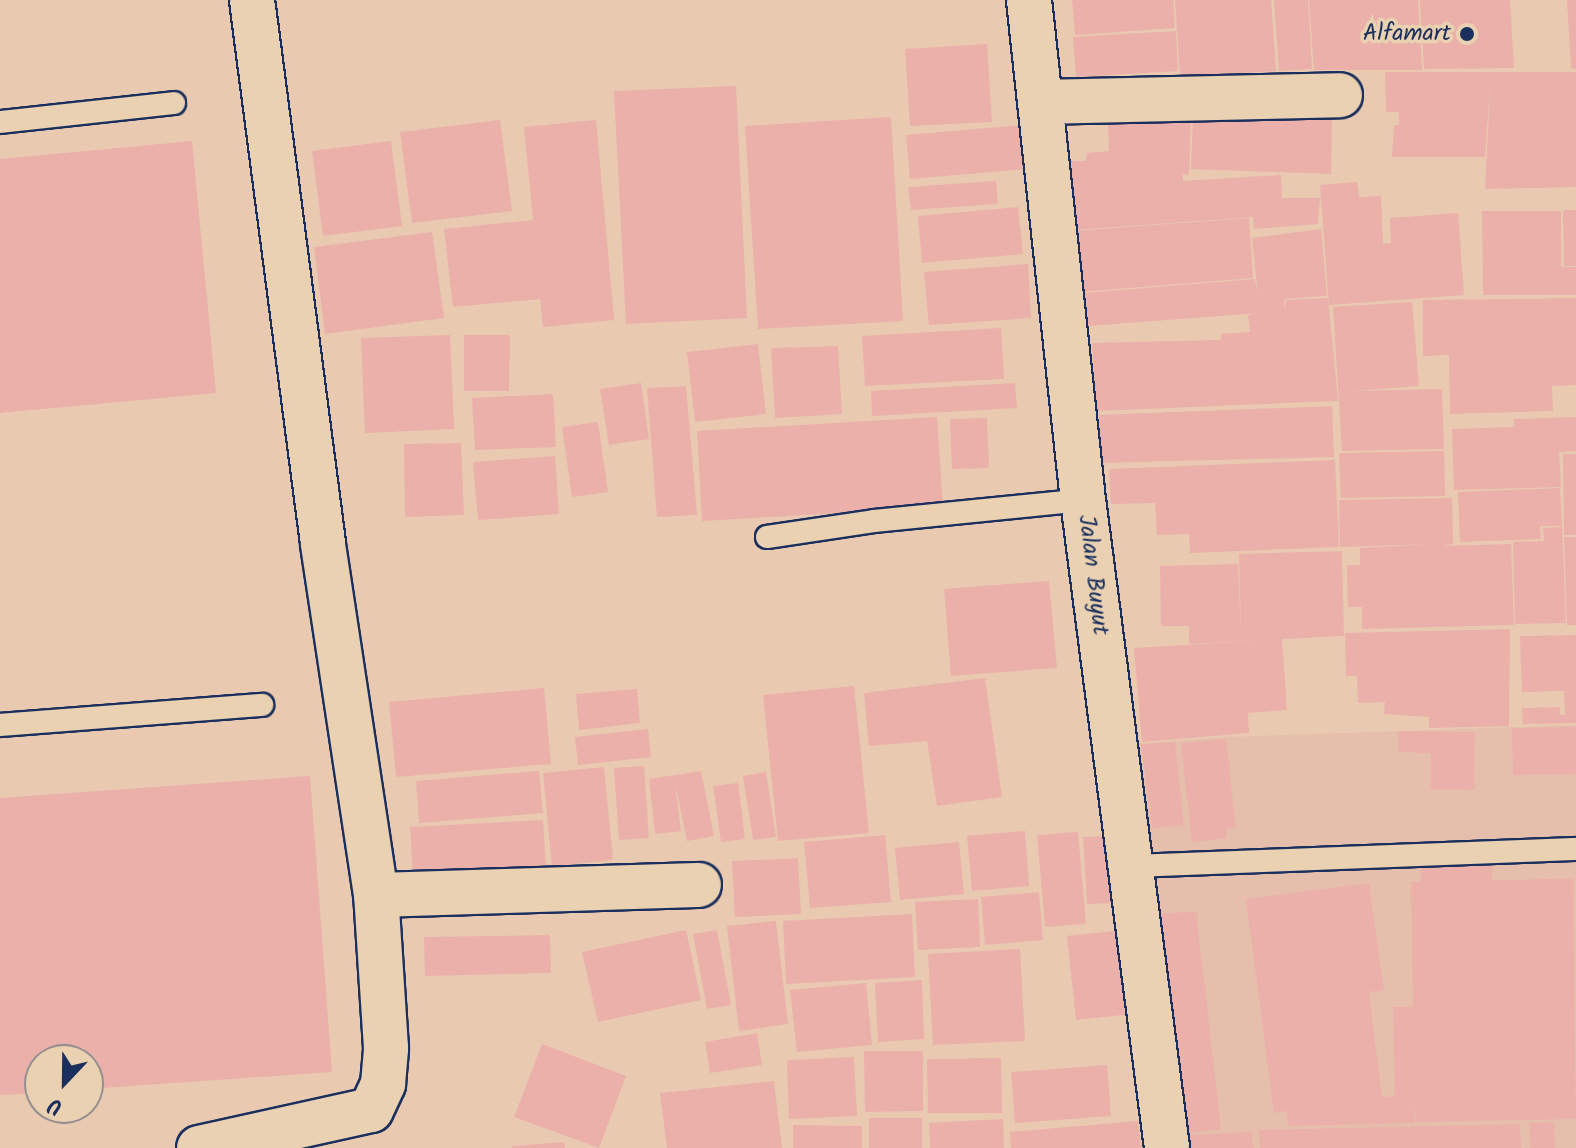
<!DOCTYPE html>
<html>
<head>
<meta charset="utf-8">
<style>
	body { margin:0 }
	#map { position:relative; width:1576px; height:1148px; overflow:hidden; background:#e9cab0; font-family:Kalam,sans-serif }
	div>[style] { position:absolute }
	[style*='--x'] { left:calc(var(--x)*1px); top:calc(var(--y)*1px); width:calc(var(--w)*1px); rotate:calc(var(--a)*1deg) }
	.built>* { inset:0; background:#e6bfac }
	.building>* { inset:0; background:#ebb0aa }
	.roads { filter:drop-shadow(2px 0 #1b2f5e) drop-shadow(-2px 0 #1b2f5e) drop-shadow(0 2px #1b2f5e) drop-shadow(0 -2px #1b2f5e) }
	.service>* { height:22px; margin:-11px; padding:0 11px; transform-origin:11px; border-radius:11px; background:#e9d1b1 }
	.minor>* { height:44px; margin:-22px; padding:0 22px; transform-origin:22px; border-radius:22px; background:#e9d1b1 }
	.tertiary>* { height:44px; margin:-22px; padding:0 22px; transform-origin:22px; border-radius:22px; background:#e9d1b1 }
	.dots>* { width:22px; height:22px; translate:-50% -50%; box-sizing:border-box; border:4px solid #e9d1b1; border-radius:50% }
	span { translate:-50% -50%; white-space:nowrap; text-align:center; line-height:1.15; -webkit-text-stroke:7px #e9d1b1; paint-order:stroke }
	.poi-label { font-size:24px; color:#1b2f5e }
	.right { translate:-100% -50%; text-align:right }
	.street-label { font-size:24px; color:#1b2f5e }
	.north { position:absolute; left:24px; top:1044px; width:80px; height:80px; box-sizing:border-box; background:#e9d1b1; border:2px solid #979090; border-radius:50%; rotate:202deg; font-size:22px; font-weight:700; line-height:32px; text-align:center; color:#1b2f5e }
	.north::after { content:''; display:block; margin:auto; width:28px; height:36px; background:#1b2f5e; clip-path:polygon(50% 0,100% 100%,50% 72%,0 100%) }
</style>
</head>
<body>
<div id="map">
	<div class="built">
		<div style="clip-path:polygon(1576px 725px,1576px 1148px,1186px 1148px,1135px 744px,1226px 737px)"></div>
	</div>
	<div class="building">
		<div style="clip-path:polygon(1072px 0,1173px 0,1175px 28px,1075px 35px)"></div>
		<div style="clip-path:polygon(1175px 0,1271px 0,1276px 71px,1180px 77px)"></div>
		<div style="clip-path:polygon(1274px 0,1308px 0,1312px 69px,1279px 71px)"></div>
		<div style="clip-path:polygon(1309px 0,1418px 0,1422px 70px,1314px 70px)"></div>
		<div style="clip-path:polygon(1420px 0,1510px 0,1514px 68px,1424px 69px)"></div>
		<div style="clip-path:polygon(1567px 0,1576px 0,1576px 69px,1571px 68px)"></div>
		<div style="clip-path:polygon(1176px 31px,1178px 71px,1076px 77px,1073px 37px)"></div>
		<div style="clip-path:polygon(987px 44px,992px 122px,910px 126px,905px 49px)"></div>
		<div style="clip-path:polygon(1385px 72px,1576px 72px,1576px 187px,1485px 189px,1491px 75px,1485px 157px,1392px 157px,1394px 125px,1399px 125px,1399px 112px,1386px 112px)"></div>
		<div style="clip-path:polygon(736px 86px,747px 318px,626px 324px,614px 91px)"></div>
		<div style="clip-path:polygon(1193px 114px,1332px 118px,1331px 174px,1191px 169px)"></div>
		<div style="clip-path:polygon(1191px 115px,1189px 175px,1183px 174px,1183px 181px,1281px 175px,1282px 198px,1320px 198px,1318px 224px,1254px 229px,1253px 217px,1074px 230px,1070px 161px,1086px 161px,1087px 153px,1109px 151px,1108px 121px)"></div>
		<div style="clip-path:polygon(891px 117px,903px 321px,758px 329px,745px 126px)"></div>
		<div style="clip-path:polygon(500px 120px,512px 211px,412px 223px,400px 132px)"></div>
		<div style="clip-path:polygon(596px 120px,614px 320px,543px 327px,540px 299px,453px 307px,444px 229px,533px 220px,524px 127px)"></div>
		<div style="clip-path:polygon(1024px 125px,1028px 169px,910px 179px,906px 135px)"></div>
		<div style="clip-path:polygon(192px 141px,216px 393px,0 413px,0 159px)"></div>
		<div style="clip-path:polygon(391px 141px,402px 226px,323px 236px,312px 151px)"></div>
		<div style="clip-path:polygon(996px 181px,998px 204px,911px 210px,908px 187px)"></div>
		<div style="clip-path:polygon(1357px 182px,1359px 197px,1381px 196px,1383px 244px,1391px 243px,1390px 218px,1458px 213px,1464px 295px,1329px 305px,1320px 185px)"></div>
		<div style="clip-path:polygon(1018px 207px,1023px 254px,922px 263px,918px 216px)"></div>
		<div style="clip-path:polygon(1563px 210px,1576px 210px,1576px 266px,1564px 266px)"></div>
		<div style="clip-path:polygon(1482px 211px,1561px 211px,1561px 267px,1576px 267px,1576px 295px,1483px 295px)"></div>
		<div style="clip-path:polygon(1249px 218px,1253px 278px,1080px 292px,1073px 231px)"></div>
		<div style="clip-path:polygon(1321px 229px,1327px 296px,1284px 299px,1285px 310px,1286px 300px,1328px 298px,1338px 401px,1096px 411px,1092px 343px,1221px 340px,1221px 334px,1250px 332px,1248px 315px,1260px 313px,1087px 326px,1084px 293px,1255px 279px,1258px 295px,1252px 238px)"></div>
		<div style="clip-path:polygon(432px 232px,444px 318px,325px 334px,314px 247px)"></div>
		<div style="clip-path:polygon(1028px 264px,1031px 318px,929px 325px,924px 272px)"></div>
		<div style="clip-path:polygon(1576px 298px,1576px 385px,1552px 386px,1553px 411px,1450px 414px,1449px 355px,1423px 356px,1423px 300px)"></div>
		<div style="clip-path:polygon(1412px 302px,1419px 386px,1351px 391px,1442px 389px,1444px 449px,1342px 451px,1333px 307px)"></div>
		<div style="clip-path:polygon(1001px 328px,1004px 379px,865px 386px,862px 336px)"></div>
		<div style="clip-path:polygon(450px 335px,454px 429px,365px 433px,361px 338px)"></div>
		<div style="clip-path:polygon(464px 335px,510px 335px,509px 391px,464px 391px)"></div>
		<div style="clip-path:polygon(758px 344px,766px 414px,695px 422px,687px 352px)"></div>
		<div style="clip-path:polygon(838px 346px,842px 414px,775px 418px,771px 348px)"></div>
		<div style="clip-path:polygon(641px 383px,649px 439px,609px 445px,600px 389px)"></div>
		<div style="clip-path:polygon(1015px 383px,1017px 408px,872px 416px,871px 391px)"></div>
		<div style="clip-path:polygon(686px 386px,697px 515px,657px 517px,647px 388px)"></div>
		<div style="clip-path:polygon(553px 394px,556px 447px,475px 450px,472px 398px)"></div>
		<div style="clip-path:polygon(1332px 406px,1334px 457px,1101px 463px,1099px 415px)"></div>
		<div style="clip-path:polygon(937px 417px,943px 507px,702px 521px,697px 431px)"></div>
		<div style="clip-path:polygon(1576px 417px,1576px 451px,1559px 452px,1561px 487px,1454px 490px,1452px 429px,1514px 427px,1514px 419px)"></div>
		<div style="clip-path:polygon(987px 418px,989px 468px,952px 469px,950px 419px)"></div>
		<div style="clip-path:polygon(598px 422px,608px 492px,572px 497px,562px 427px)"></div>
		<div style="clip-path:polygon(461px 443px,464px 515px,405px 517px,404px 444px)"></div>
		<div style="clip-path:polygon(1444px 451px,1445px 496px,1341px 498px,1339px 453px)"></div>
		<div style="clip-path:polygon(1563px 454px,1576px 454px,1576px 535px,1564px 535px)"></div>
		<div style="clip-path:polygon(555px 456px,559px 514px,478px 520px,473px 462px)"></div>
		<div style="clip-path:polygon(1335px 460px,1339px 547px,1190px 553px,1189px 534px,1157px 535px,1155px 503px,1111px 504px,1109px 469px)"></div>
		<div style="clip-path:polygon(1560px 488px,1562px 526px,1540px 526px,1541px 539px,1460px 542px,1458px 492px)"></div>
		<div style="clip-path:polygon(1452px 498px,1453px 544px,1441px 546px,1511px 544px,1514px 625px,1362px 629px,1362px 607px,1348px 607px,1347px 565px,1360px 565px,1360px 548px,1433px 544px,1340px 547px,1339px 500px)"></div>
		<div style="clip-path:polygon(1562px 527px,1566px 623px,1515px 624px,1513px 542px,1544px 541px,1543px 528px)"></div>
		<div style="clip-path:polygon(1564px 537px,1576px 537px,1576px 625px,1567px 625px)"></div>
		<div style="clip-path:polygon(1342px 551px,1344px 636px,1282px 639px,1287px 710px,1248px 713px,1249px 733px,1142px 742px,1134px 648px,1272px 640px,1189px 644px,1189px 626px,1161px 626px,1160px 566px,1238px 564px,1241px 633px,1239px 554px)"></div>
		<div style="clip-path:polygon(1049px 581px,1057px 668px,951px 676px,944px 589px)"></div>
		<div style="clip-path:polygon(1510px 629px,1509px 726px,1429px 728px,1429px 717px,1384px 714px,1385px 702px,1358px 703px,1357px 676px,1346px 676px,1345px 633px)"></div>
		<div style="clip-path:polygon(1576px 635px,1576px 723px,1523px 724px,1522px 708px,1560px 707px,1560px 715px,1565px 715px,1564px 691px,1522px 692px,1520px 636px)"></div>
		<div style="clip-path:polygon(985px 678px,1002px 797px,937px 806px,927px 741px,869px 746px,864px 693px)"></div>
		<div style="clip-path:polygon(854px 686px,869px 833px,778px 841px,763px 695px)"></div>
		<div style="clip-path:polygon(544px 688px,551px 764px,396px 777px,389px 702px)"></div>
		<div style="clip-path:polygon(637px 689px,640px 723px,579px 730px,576px 694px)"></div>
		<div style="clip-path:polygon(1576px 727px,1576px 774px,1513px 775px,1512px 728px)"></div>
		<div style="clip-path:polygon(648px 729px,651px 757px,578px 765px,575px 737px)"></div>
		<div style="clip-path:polygon(1398px 731px,1475px 732px,1474px 790px,1431px 789px,1431px 753px,1398px 752px)"></div>
		<div style="clip-path:polygon(1226px 739px,1236px 828px,1226px 829px,1226px 838px,1192px 842px,1181px 743px)"></div>
		<div style="clip-path:polygon(1175px 742px,1184px 825px,1152px 828px,1141px 744px)"></div>
		<div style="clip-path:polygon(644px 766px,649px 838px,619px 840px,614px 768px)"></div>
		<div style="clip-path:polygon(604px 767px,613px 860px,552px 866px,543px 773px)"></div>
		<div style="clip-path:polygon(539px 771px,543px 813px,419px 823px,416px 781px)"></div>
		<div style="clip-path:polygon(701px 771px,714px 836px,687px 841px,675px 783px,681px 831px,655px 834px,649px 779px)"></div>
		<div style="clip-path:polygon(766px 772px,776px 837px,753px 840px,743px 776px)"></div>
		<div style="clip-path:polygon(310px 776px,332px 1072px,88px 1089px,88px 1060px,40px 1060px,40px 1093px,0 1095px,0 798px)"></div>
		<div style="clip-path:polygon(738px 783px,745px 839px,721px 842px,713px 786px)"></div>
		<div style="clip-path:polygon(543px 820px,546px 866px,413px 873px,410px 827px)"></div>
		<div style="clip-path:polygon(1025px 831px,1029px 886px,972px 891px,967px 836px)"></div>
		<div style="clip-path:polygon(1078px 832px,1086px 924px,1045px 927px,1037px 835px)"></div>
		<div style="clip-path:polygon(885px 835px,891px 902px,810px 908px,804px 842px)"></div>
		<div style="clip-path:polygon(1109px 836px,1114px 903px,1087px 904px,1083px 837px)"></div>
		<div style="clip-path:polygon(959px 842px,964px 894px,900px 900px,895px 848px)"></div>
		<div style="clip-path:polygon(798px 858px,801px 914px,735px 917px,732px 861px)"></div>
		<div style="clip-path:polygon(1492px 859px,1492px 880px,1573px 879px,1576px 1119px,1416px 1122px,1414px 1100px,1415px 1123px,1288px 1126px,1287px 1111px,1274px 1113px,1246px 899px,1369px 883px,1384px 990px,1369px 992px,1382px 1097px,1395px 1096px,1393px 1007px,1413px 1007px,1411px 881px,1421px 882px,1420px 861px)"></div>
		<div style="clip-path:polygon(1039px 892px,1043px 940px,985px 945px,981px 897px)"></div>
		<div style="clip-path:polygon(978px 899px,980px 947px,918px 950px,915px 902px)"></div>
		<div style="clip-path:polygon(1196px 911px,1221px 1129px,1186px 1133px,1161px 914px)"></div>
		<div style="clip-path:polygon(912px 914px,915px 977px,786px 984px,783px 921px)"></div>
		<div style="clip-path:polygon(776px 921px,788px 1024px,739px 1031px,727px 926px)"></div>
		<div style="clip-path:polygon(1133px 929px,1142px 1013px,1076px 1020px,1067px 936px)"></div>
		<div style="clip-path:polygon(686px 930px,701px 1000px,598px 1022px,582px 952px)"></div>
		<div style="clip-path:polygon(717px 930px,731px 1005px,707px 1009px,693px 934px)"></div>
		<div style="clip-path:polygon(550px 935px,551px 973px,425px 976px,424px 937px)"></div>
		<div style="clip-path:polygon(1020px 949px,1025px 1041px,933px 1045px,928px 954px)"></div>
		<div style="clip-path:polygon(922px 980px,924px 1039px,878px 1042px,875px 983px)"></div>
		<div style="clip-path:polygon(866px 983px,872px 1045px,797px 1052px,790px 990px)"></div>
		<div style="clip-path:polygon(757px 1033px,762px 1065px,710px 1073px,705px 1042px)"></div>
		<div style="clip-path:polygon(542px 1044px,626px 1076px,599px 1148px,514px 1117px)"></div>
		<div style="clip-path:polygon(864px 1051px,923px 1051px,923px 1111px,865px 1112px)"></div>
		<div style="clip-path:polygon(854px 1057px,857px 1116px,789px 1119px,787px 1060px)"></div>
		<div style="clip-path:polygon(1001px 1058px,1002px 1113px,928px 1113px,927px 1059px)"></div>
		<div style="clip-path:polygon(1107px 1065px,1111px 1116px,1015px 1123px,1011px 1072px)"></div>
		<div style="clip-path:polygon(774px 1081px,782px 1148px,667px 1148px,660px 1093px)"></div>
		<div style="clip-path:polygon(869px 1118px,922px 1118px,922px 1148px,869px 1148px)"></div>
		<div style="clip-path:polygon(1003px 1119px,1004px 1148px,930px 1148px,929px 1123px)"></div>
		<div style="clip-path:polygon(1138px 1121px,1141px 1148px,1011px 1148px,1010px 1132px)"></div>
		<div style="clip-path:polygon(1554px 1122px,1555px 1148px,1531px 1148px,1529px 1123px)"></div>
		<div style="clip-path:polygon(1520px 1124px,1521px 1148px,1260px 1148px,1259px 1130px)"></div>
		<div style="clip-path:polygon(793px 1125px,862px 1126px,862px 1148px,793px 1148px)"></div>
		<div style="clip-path:polygon(1252px 1132px,1253px 1148px,1188px 1148px,1187px 1135px)"></div>
		<div style="clip-path:polygon(564px 1142px,565px 1148px,512px 1148px,512px 1146px)"></div>
	</div>
	<div class="roads">
		<div class="service">
			<div style="--x:0;--y:122;--w:175;--a:-6.2"></div>
			<div style="--x:767;--y:537;--w:108;--a:-8.5"></div>
			<div style="--x:874;--y:521;--w:210;--a:-5.7"></div>
			<div style="--x:0;--y:725;--w:263;--a:-4.4"></div>
			<div style="--x:1131;--y:866;--w:445;--a:-2.2"></div>
		</div>
		<div class="minor">
			<div style="--x:1040;--y:102;--w:300;--a:-1.3"></div>
			<div style="--x:376;--y:895;--w:323;--a:-1.8"></div>
			<div style="--x:199;--y:1148;--w:176;--a:-12.5"></div>
			<div style="--x:371;--y:1110;--w:29;--a:-65"></div>
			<div style="--x:383;--y:1084;--w:36;--a:-85"></div>
			<div style="--x:386;--y:1048;--w:153;--a:-93.7"></div>
			<div style="--x:376;--y:895;--w:356;--a:-98.6"></div>
			<div style="--x:323;--y:543;--w:548;--a:-97.45"></div>
		</div>
		<div class="tertiary">
			<div style="--x:1029;--y:0;--w:503;--a:83.84"></div>
			<div style="--x:1083;--y:500;--w:653;--a:82.61"></div>
		</div>
	</div>
	<div class="dots">
		<div style="left:1467px;top:34px;background:#1b2f5e"></div>
	</div>
	<div class="poi-label">
		<span class="right" style="left:1451px;top:34px">Alfamart</span>
	</div>
	<div class="street-label">
		<span style="left:1093px;top:575px;rotate:83deg">Jalan Buyut</span>
	</div>
	<div class="north">U</div>
</div>
</body>
</html>
